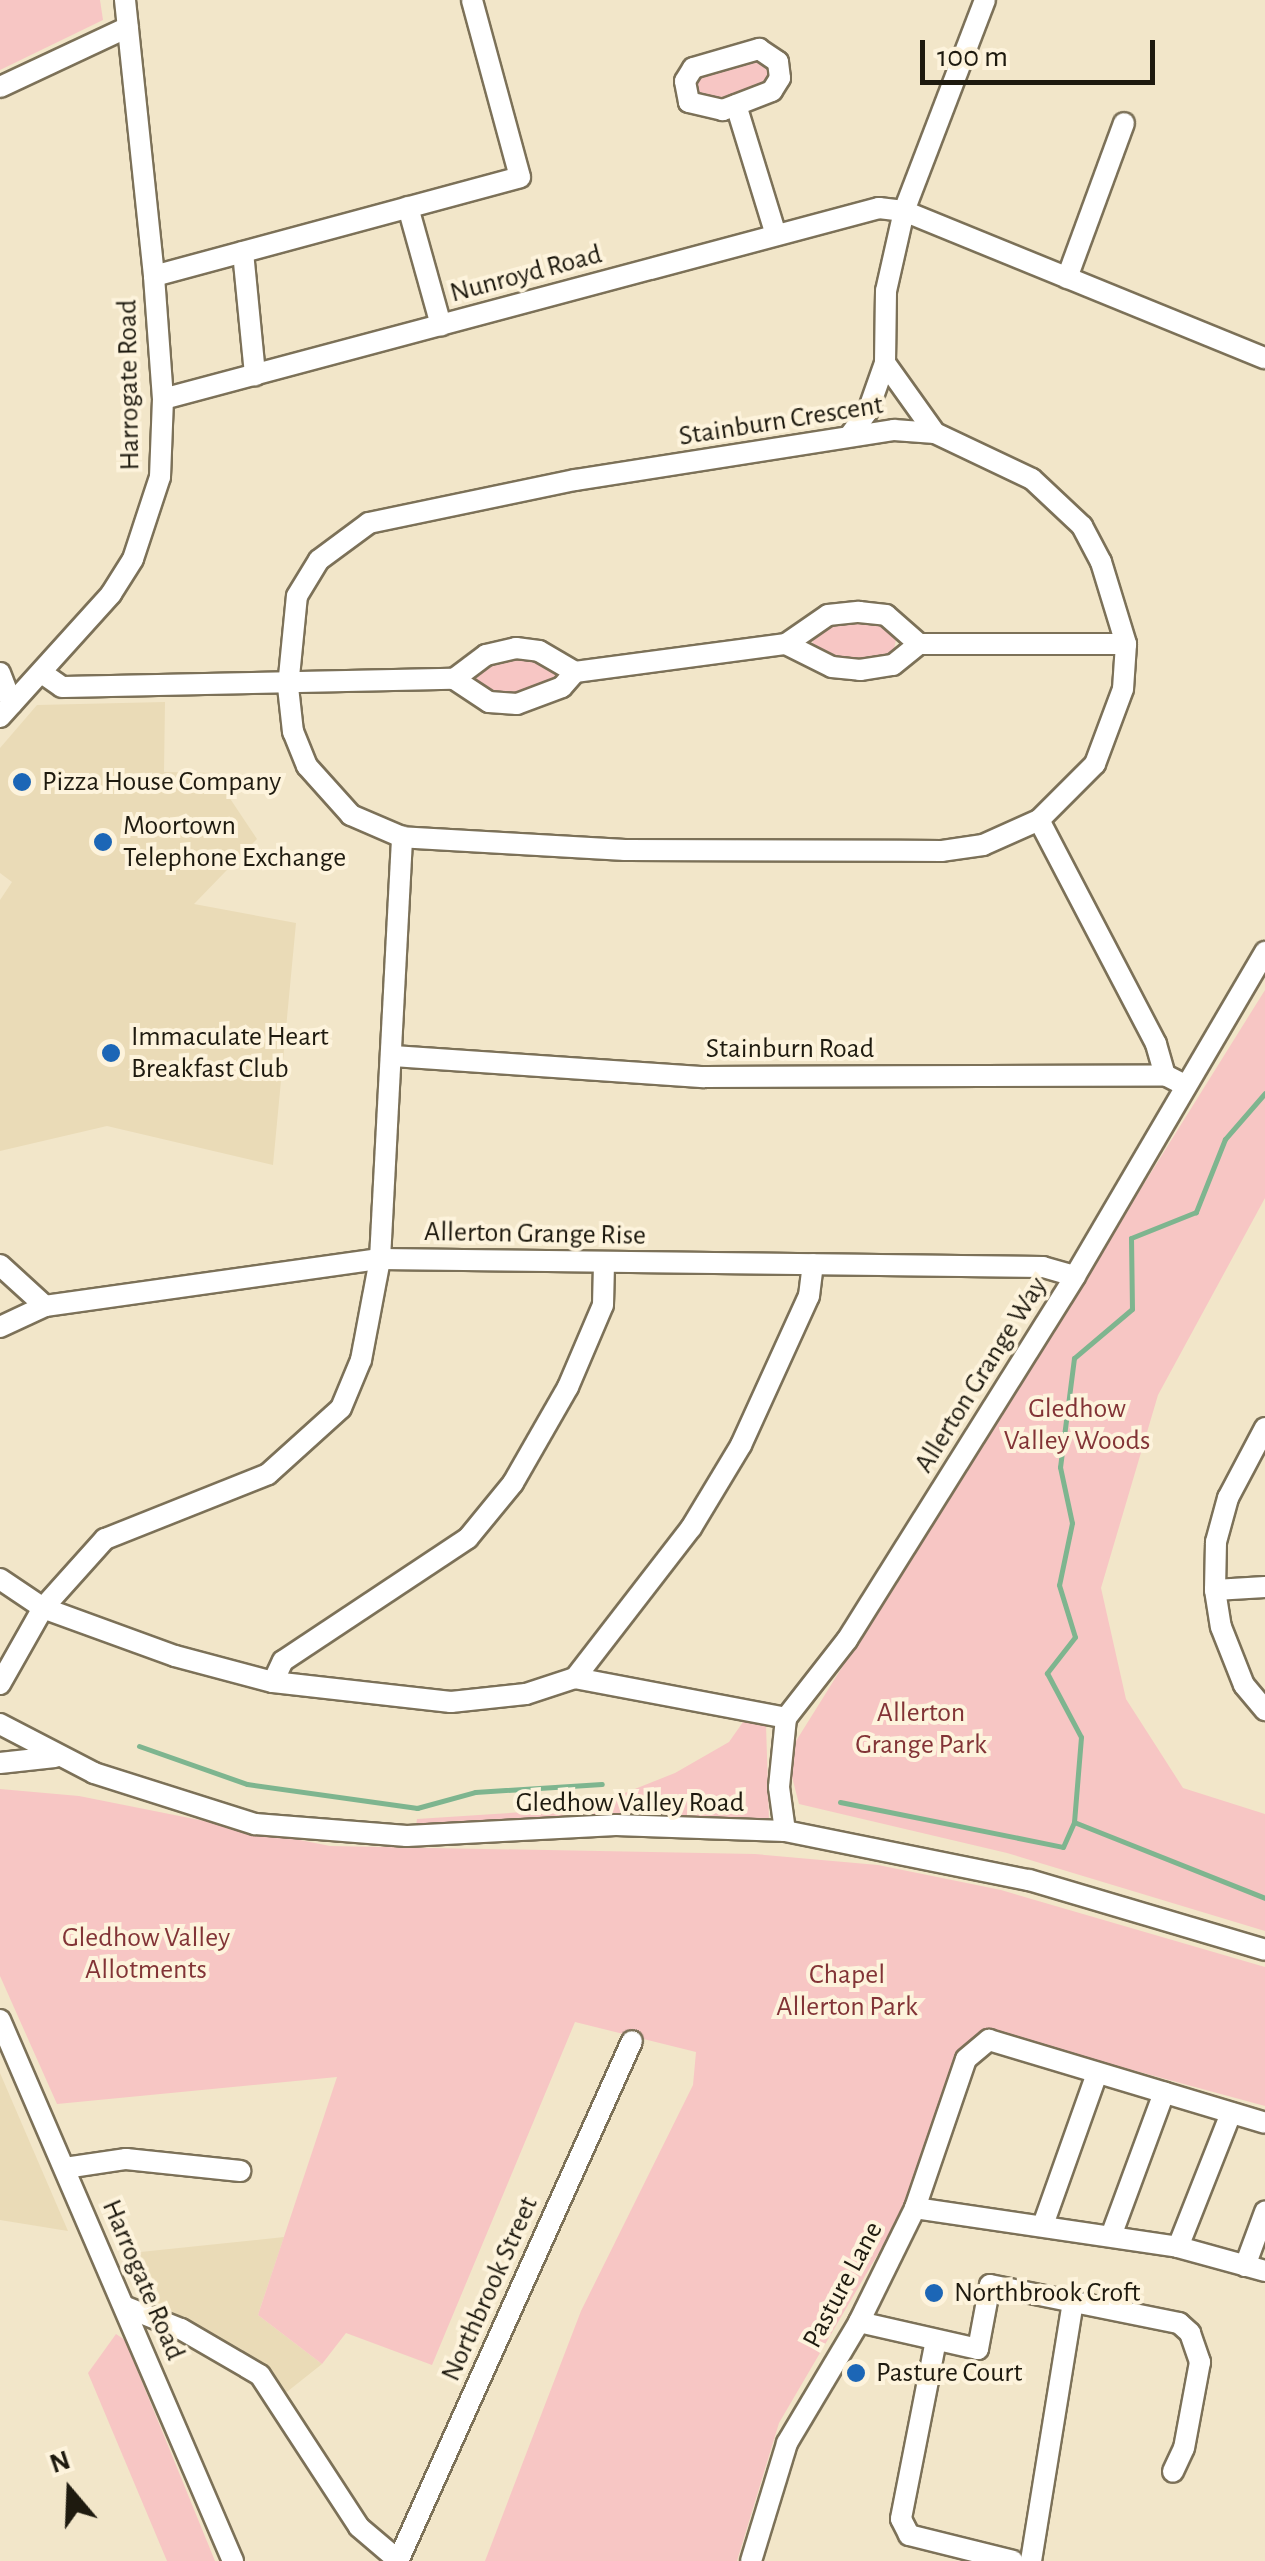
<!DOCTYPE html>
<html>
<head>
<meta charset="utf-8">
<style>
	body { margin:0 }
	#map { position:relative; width:1265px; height:2561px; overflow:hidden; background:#f2e6c9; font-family:"Alegreya Sans",sans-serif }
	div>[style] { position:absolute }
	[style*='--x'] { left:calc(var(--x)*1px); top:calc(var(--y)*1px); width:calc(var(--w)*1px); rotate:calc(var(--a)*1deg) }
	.built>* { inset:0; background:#eadbb7 }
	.green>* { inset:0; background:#f7c6c4 }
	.stream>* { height:5px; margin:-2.5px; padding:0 2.5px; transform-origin:2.5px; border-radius:2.5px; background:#7eb58f }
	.roads { filter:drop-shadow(2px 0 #7c7158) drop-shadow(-2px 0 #7c7158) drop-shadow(0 2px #7c7158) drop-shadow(0 -2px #7c7158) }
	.minor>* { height:20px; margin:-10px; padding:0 10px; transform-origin:10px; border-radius:10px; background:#fff }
	.dots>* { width:28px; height:28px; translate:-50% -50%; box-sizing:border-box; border:5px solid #fdf3dc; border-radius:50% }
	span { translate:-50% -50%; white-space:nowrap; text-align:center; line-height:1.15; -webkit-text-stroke:8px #fdf3dc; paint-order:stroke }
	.street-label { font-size:28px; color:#1e1a0f }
	.poi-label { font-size:28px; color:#1e1a0f }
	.left { translate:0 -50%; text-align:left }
	.park-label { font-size:28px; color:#823336 }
	.north { position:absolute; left:20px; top:2441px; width:100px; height:100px; -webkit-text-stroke:8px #fdf3dc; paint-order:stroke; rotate:341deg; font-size:28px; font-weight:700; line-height:40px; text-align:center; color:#1e1a0f }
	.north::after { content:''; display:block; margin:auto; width:35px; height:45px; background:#1e1a0f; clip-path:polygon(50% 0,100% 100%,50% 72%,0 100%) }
	.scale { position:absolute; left:920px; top:40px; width:235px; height:45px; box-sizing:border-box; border:5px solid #1e1a0f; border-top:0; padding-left:12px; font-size:30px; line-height:35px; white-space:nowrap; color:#1e1a0f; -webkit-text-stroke:8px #fdf3dc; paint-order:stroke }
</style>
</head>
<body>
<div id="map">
	<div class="built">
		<div style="clip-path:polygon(165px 702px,164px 772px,213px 773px,257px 839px,194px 904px,296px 923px,273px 1165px,107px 1126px,0 1151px,0 900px,12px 882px,0 873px,0 748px,37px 705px)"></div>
		<div style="clip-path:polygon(0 2073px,68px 2231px,0 2220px)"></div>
		<div style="clip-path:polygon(284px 2237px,258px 2315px,322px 2364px,283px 2395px,244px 2356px,137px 2290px,121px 2254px)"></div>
	</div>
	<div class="green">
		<div style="clip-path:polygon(0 0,100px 0,103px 20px,0 70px)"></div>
		<div style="clip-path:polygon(754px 57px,770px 61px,773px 82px,711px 105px,700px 102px,695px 77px)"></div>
		<div style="clip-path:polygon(871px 621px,897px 635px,893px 654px,835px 660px,813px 648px,812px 635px,829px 623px)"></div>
		<div style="clip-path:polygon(534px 657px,558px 671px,557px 679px,514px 696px,494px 694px,473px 680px,500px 659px)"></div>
		<div style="clip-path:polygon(1265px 990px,1265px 1198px,1158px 1395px,1101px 1588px,1126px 1699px,1183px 1788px,1265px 1814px,1265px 1931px,1007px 1853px,799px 1804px,791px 1773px,791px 1749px)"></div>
		<div style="clip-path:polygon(743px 1722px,766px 1725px,769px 1819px,416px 1826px,417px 1819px,587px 1808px,675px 1773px,729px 1742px)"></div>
		<div style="clip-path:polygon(0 1789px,79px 1796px,330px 1846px,755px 1854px,878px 1865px,1001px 1890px,1265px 1967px,1265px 2106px,988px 2031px,956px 2056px,906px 2206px,779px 2423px,737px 2561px,485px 2561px,581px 2311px,693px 2085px,696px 2052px,575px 2022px,432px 2365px,346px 2333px,322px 2364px,258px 2315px,337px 2077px,57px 2104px,0 1976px)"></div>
		<div style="clip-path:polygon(116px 2334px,125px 2340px,215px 2561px,167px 2561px,88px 2373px)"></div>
	</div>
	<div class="stream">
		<div style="--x:1265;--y:1093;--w:61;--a:131"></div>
		<div style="--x:1225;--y:1139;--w:79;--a:111.7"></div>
		<div style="--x:1196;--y:1212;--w:70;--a:158.2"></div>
		<div style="--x:1131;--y:1238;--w:71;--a:89.2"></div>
		<div style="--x:1132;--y:1309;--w:76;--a:139.8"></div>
		<div style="--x:1074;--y:1358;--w:110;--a:97.3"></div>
		<div style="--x:1060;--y:1467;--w:57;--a:77.9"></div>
		<div style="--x:1072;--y:1523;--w:63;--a:101.8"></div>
		<div style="--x:1059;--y:1585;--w:54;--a:72.9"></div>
		<div style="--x:1075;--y:1637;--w:46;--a:127.9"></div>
		<div style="--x:1047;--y:1673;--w:72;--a:62"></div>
		<div style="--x:1081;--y:1737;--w:85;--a:94.7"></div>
		<div style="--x:1074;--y:1822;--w:206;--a:21.7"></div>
		<div style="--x:139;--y:1746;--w:114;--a:19.4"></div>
		<div style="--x:247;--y:1784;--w:172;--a:8"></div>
		<div style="--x:417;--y:1808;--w:60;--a:-15.4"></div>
		<div style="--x:475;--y:1792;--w:127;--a:-3.6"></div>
		<div style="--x:840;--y:1802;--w:227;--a:11.4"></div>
		<div style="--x:1063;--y:1847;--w:27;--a:-66"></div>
	</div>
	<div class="roads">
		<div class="minor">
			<div style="--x:759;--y:49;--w:23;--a:34"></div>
			<div style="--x:778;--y:62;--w:16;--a:83"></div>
			<div style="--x:780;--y:78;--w:15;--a:122"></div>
			<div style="--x:772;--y:91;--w:53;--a:158.8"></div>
			<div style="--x:723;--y:110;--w:35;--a:-167"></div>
			<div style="--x:689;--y:102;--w:21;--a:-101"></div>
			<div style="--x:685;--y:81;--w:15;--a:-58"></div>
			<div style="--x:693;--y:68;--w:69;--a:-16.1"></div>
			<div style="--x:0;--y:87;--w:141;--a:-25.1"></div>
			<div style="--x:736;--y:105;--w:136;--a:72.9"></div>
			<div style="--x:408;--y:207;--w:123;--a:74.4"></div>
			<div style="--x:243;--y:252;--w:124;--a:84.4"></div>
			<div style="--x:154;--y:276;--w:379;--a:-15.1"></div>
			<div style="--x:520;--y:177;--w:183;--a:-105.2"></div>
			<div style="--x:1067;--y:278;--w:165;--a:-69.8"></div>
			<div style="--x:163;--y:399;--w:741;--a:-14.94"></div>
			<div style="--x:879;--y:208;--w:25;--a:7"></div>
			<div style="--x:904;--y:211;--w:390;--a:22.2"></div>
			<div style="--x:894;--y:430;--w:41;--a:4.2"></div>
			<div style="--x:935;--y:433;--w:107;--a:25.4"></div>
			<div style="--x:1032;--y:479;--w:69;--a:43.2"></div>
			<div style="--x:1082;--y:526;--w:41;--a:62.2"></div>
			<div style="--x:1101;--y:562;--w:86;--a:73"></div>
			<div style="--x:1126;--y:644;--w:45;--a:93.8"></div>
			<div style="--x:1123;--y:689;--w:80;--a:110.5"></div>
			<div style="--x:1095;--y:764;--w:79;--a:135"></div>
			<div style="--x:1039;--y:820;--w:61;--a:155.9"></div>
			<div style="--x:983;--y:845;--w:41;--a:171.7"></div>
			<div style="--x:942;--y:851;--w:317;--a:-179.8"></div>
			<div style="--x:625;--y:850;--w:223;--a:-176.7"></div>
			<div style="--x:402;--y:837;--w:56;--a:-156.7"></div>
			<div style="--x:351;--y:815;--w:66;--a:-131.9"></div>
			<div style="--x:307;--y:766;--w:37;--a:-112"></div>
			<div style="--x:293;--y:732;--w:45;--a:-96.3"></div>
			<div style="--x:288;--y:687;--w:91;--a:-84.4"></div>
			<div style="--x:297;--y:596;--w:42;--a:-58.6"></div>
			<div style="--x:319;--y:560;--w:62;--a:-36.5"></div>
			<div style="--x:369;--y:523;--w:210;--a:-11.8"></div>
			<div style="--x:575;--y:480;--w:323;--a:-8.9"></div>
			<div style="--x:935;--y:433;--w:86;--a:-125.5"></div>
			<div style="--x:885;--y:363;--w:72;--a:-89.2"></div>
			<div style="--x:886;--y:291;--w:82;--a:-77.3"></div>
			<div style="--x:904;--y:211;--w:226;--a:-69"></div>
			<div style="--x:851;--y:434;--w:29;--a:-54"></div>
			<div style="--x:868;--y:411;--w:51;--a:-70.5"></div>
			<div style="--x:786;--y:644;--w:51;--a:26.6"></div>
			<div style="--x:832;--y:667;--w:28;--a:6"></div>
			<div style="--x:860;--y:670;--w:33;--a:-9"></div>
			<div style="--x:893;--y:665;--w:33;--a:-39"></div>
			<div style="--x:919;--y:644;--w:207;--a:0"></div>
			<div style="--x:0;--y:673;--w:33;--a:69"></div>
			<div style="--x:42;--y:673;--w:24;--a:35"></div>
			<div style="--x:62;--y:687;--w:392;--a:-1.2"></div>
			<div style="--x:454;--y:679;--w:40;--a:-37"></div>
			<div style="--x:486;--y:655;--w:31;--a:-13"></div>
			<div style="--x:516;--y:648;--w:23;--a:7"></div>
			<div style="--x:539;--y:651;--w:42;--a:30.3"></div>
			<div style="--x:454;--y:679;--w:42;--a:33.3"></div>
			<div style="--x:489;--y:702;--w:28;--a:4"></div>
			<div style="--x:517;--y:704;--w:48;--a:-20.7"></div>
			<div style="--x:562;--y:687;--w:20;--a:-49"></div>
			<div style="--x:575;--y:672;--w:213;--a:-7.6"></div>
			<div style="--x:786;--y:644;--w:51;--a:-34.6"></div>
			<div style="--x:828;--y:615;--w:31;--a:-6"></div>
			<div style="--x:859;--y:612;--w:27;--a:6"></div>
			<div style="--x:886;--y:615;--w:44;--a:41.3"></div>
			<div style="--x:0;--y:717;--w:166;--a:-47.9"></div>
			<div style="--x:111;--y:594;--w:41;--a:-57.8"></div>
			<div style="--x:133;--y:559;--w:86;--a:-71.8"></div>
			<div style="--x:160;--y:477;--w:78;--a:-87.8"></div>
			<div style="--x:163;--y:399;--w:123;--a:-94.2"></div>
			<div style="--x:154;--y:276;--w:278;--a:-96"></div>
			<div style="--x:1039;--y:820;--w:253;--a:62.4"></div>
			<div style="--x:1156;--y:1044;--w:32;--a:74"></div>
			<div style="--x:393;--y:1056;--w:312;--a:3.9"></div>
			<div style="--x:704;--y:1077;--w:461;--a:-0.2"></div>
			<div style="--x:1165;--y:1075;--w:22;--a:27"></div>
			<div style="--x:0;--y:1265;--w:61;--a:42.3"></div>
			<div style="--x:0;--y:1327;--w:50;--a:-25"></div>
			<div style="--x:45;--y:1306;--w:338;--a:-8"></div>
			<div style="--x:380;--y:1259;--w:663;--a:0.69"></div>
			<div style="--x:1043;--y:1267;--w:33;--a:16"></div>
			<div style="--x:1265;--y:1428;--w:79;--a:117.9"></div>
			<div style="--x:1228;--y:1498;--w:46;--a:105.3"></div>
			<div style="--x:1216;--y:1542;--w:48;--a:91.2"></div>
			<div style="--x:1215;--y:1590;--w:37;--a:81"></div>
			<div style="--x:1221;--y:1627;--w:62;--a:68.4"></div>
			<div style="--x:1244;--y:1685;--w:33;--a:50"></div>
			<div style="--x:0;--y:1579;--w:52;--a:34"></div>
			<div style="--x:43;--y:1608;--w:140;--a:20"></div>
			<div style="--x:175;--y:1656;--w:101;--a:14.9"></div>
			<div style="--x:273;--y:1682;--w:179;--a:6.4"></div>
			<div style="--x:451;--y:1702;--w:75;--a:-6.1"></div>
			<div style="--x:526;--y:1694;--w:52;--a:-18.1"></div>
			<div style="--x:575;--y:1678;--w:215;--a:10.7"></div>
			<div style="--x:1215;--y:1590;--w:50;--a:-3.4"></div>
			<div style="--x:575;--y:1678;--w:190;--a:-52.3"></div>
			<div style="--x:691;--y:1528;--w:97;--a:-58.9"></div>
			<div style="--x:741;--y:1445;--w:164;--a:-65.5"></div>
			<div style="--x:809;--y:1296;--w:32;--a:-83"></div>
			<div style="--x:273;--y:1682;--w:23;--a:-65"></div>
			<div style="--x:283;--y:1661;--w:222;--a:-33.6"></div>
			<div style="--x:468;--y:1538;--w:71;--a:-50.7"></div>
			<div style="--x:513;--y:1483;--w:111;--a:-60.2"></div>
			<div style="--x:568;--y:1387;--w:89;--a:-66.9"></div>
			<div style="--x:603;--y:1305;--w:42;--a:-88.6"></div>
			<div style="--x:0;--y:1684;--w:87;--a:-60.5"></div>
			<div style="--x:43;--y:1608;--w:93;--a:-48.1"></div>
			<div style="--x:105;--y:1539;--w:175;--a:-21.7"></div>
			<div style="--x:268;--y:1474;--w:98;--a:-42.1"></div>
			<div style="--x:341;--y:1408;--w:52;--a:-67.4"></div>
			<div style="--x:361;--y:1360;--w:103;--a:-79.3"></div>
			<div style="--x:380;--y:1259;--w:423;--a:-87"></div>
			<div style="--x:0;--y:1724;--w:106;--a:27.5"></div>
			<div style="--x:94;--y:1773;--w:169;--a:17.6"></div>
			<div style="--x:255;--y:1824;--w:152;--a:4.5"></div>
			<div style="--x:407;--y:1836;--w:209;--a:-3"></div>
			<div style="--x:616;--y:1825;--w:169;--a:2"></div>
			<div style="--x:785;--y:1831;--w:249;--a:11.4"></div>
			<div style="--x:1029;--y:1880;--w:246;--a:16.5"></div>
			<div style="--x:0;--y:1763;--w:55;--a:-6.2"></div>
			<div style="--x:785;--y:1831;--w:44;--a:-97.8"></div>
			<div style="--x:779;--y:1787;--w:69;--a:-84.2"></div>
			<div style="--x:786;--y:1718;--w:99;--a:-52"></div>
			<div style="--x:847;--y:1640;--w:430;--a:-57.9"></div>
			<div style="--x:1075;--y:1276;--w:376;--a:-59.6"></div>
			<div style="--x:0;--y:2020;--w:589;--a:66.7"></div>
			<div style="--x:65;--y:2168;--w:62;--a:-8.4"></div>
			<div style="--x:126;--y:2159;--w:115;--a:6"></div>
			<div style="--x:915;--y:2208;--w:266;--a:8.4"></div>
			<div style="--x:1178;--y:2247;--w:90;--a:15.4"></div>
			<div style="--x:1043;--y:2225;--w:161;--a:-70.4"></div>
			<div style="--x:1111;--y:2236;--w:153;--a:-69.7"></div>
			<div style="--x:1178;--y:2247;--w:144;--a:-68.4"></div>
			<div style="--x:1245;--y:2266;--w:58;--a:-69.7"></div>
			<div style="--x:126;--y:2307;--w:59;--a:21.8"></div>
			<div style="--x:181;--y:2329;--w:91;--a:30.2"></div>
			<div style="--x:260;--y:2375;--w:181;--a:56.9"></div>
			<div style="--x:359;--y:2527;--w:52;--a:40.4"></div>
			<div style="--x:859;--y:2322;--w:122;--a:12.8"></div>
			<div style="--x:978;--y:2349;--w:65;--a:-79.4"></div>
			<div style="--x:990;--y:2285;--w:193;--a:11.4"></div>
			<div style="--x:1179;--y:2323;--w:15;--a:42"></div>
			<div style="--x:1190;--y:2333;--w:31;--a:71"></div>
			<div style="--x:1200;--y:2362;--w:87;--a:100.5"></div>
			<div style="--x:1184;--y:2448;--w:26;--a:115"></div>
			<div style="--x:936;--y:2340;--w:182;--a:101.1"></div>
			<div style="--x:901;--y:2519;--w:18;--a:63"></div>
			<div style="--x:909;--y:2535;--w:107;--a:14"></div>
			<div style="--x:398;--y:2561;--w:570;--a:-65.77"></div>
			<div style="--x:751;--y:2561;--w:123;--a:-73"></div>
			<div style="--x:787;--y:2443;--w:141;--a:-59.2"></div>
			<div style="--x:859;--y:2322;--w:127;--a:-63.8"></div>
			<div style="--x:915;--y:2208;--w:157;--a:-71.1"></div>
			<div style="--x:966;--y:2059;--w:30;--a:-40"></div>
			<div style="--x:989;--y:2040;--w:288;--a:16.7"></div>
			<div style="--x:1031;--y:2561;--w:261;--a:-80.8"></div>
		</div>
	</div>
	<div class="dots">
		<div style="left:22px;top:782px;background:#1c66b6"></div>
		<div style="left:103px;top:842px;background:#1c66b6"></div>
		<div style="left:111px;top:1053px;background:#1c66b6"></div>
		<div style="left:934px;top:2293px;background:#1c66b6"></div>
		<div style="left:856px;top:2373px;background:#1c66b6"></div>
	</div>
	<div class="street-label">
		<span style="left:526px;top:274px;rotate:-15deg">Nunroyd Road</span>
		<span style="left:129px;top:385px;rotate:-91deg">Harrogate Road</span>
		<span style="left:781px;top:421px;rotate:-9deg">Stainburn Crescent</span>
		<span style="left:790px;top:1049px">Stainburn Road</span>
		<span style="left:535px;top:1234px;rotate:1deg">Allerton Grange Rise</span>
		<span style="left:981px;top:1375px;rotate:-58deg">Allerton Grange Way</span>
		<span style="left:630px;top:1803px">Gledhow Valley Road</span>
		<span style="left:143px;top:2280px;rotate:67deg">Harrogate Road</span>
		<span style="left:843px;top:2285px;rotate:-62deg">Pasture Lane</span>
		<span style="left:490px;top:2289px;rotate:-66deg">Northbrook Street</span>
	</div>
	<div class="poi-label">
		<span class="left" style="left:42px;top:782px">Pizza House Company</span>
		<span class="left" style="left:123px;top:842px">Moortown<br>Telephone Exchange</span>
		<span class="left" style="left:131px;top:1053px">Immaculate Heart<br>Breakfast Club</span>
		<span class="left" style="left:954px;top:2293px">Northbrook Croft</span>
		<span class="left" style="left:876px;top:2373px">Pasture Court</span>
	</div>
	<div class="park-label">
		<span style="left:1077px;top:1425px">Gledhow<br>Valley Woods</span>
		<span style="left:921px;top:1729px">Allerton<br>Grange Park</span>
		<span style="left:146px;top:1954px">Gledhow Valley<br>Allotments</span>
		<span style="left:847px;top:1991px">Chapel<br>Allerton Park</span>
	</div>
	<div class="north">N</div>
	<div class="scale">100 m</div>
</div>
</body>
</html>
